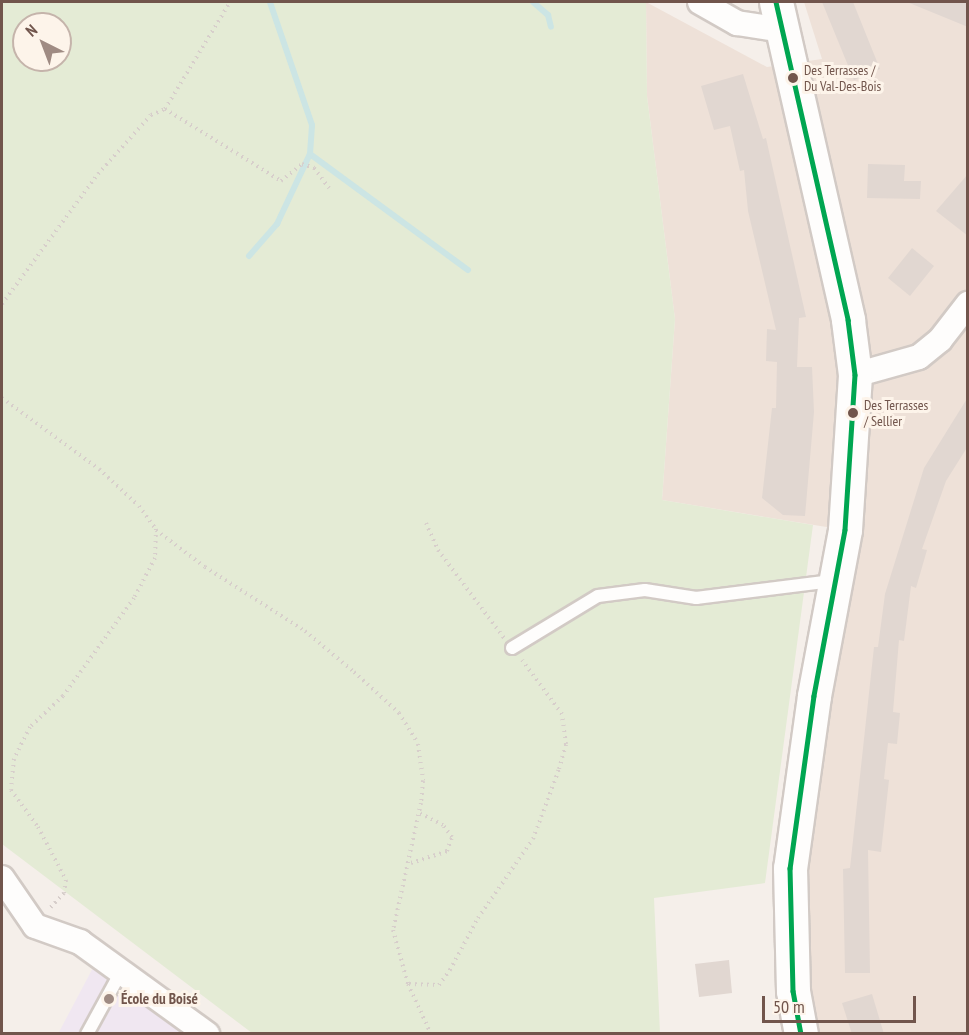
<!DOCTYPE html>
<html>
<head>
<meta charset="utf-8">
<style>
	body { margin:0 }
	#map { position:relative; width:969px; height:1035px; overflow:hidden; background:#f5efea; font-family:"PT Sans Narrow",sans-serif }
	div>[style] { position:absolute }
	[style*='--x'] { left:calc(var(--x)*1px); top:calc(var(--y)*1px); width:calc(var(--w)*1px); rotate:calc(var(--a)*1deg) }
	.residential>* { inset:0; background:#eee1d8 }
	.education>* { inset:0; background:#f0e7f1 }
	.green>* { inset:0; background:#e4ebd5 }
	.stream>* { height:6px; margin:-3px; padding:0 3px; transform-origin:3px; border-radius:3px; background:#cce5e4 }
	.building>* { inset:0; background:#e1d7d1 }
	.path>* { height:4px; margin-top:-2px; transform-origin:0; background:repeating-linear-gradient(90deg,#d7cecb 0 1.5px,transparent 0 6px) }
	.roads { filter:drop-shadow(2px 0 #d2cac5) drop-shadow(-2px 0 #d2cac5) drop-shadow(0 2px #d2cac5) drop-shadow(0 -2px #d2cac5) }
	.lane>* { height:12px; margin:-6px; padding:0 6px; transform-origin:6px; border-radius:6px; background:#fefdfc }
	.street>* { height:24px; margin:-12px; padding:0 12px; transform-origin:12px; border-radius:12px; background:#fefdfc }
	.secondary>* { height:33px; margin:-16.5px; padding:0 16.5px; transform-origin:16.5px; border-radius:16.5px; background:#fefdfc }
	.bus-1>* { height:4.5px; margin:-2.25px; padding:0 2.25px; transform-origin:2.25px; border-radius:2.25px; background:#00a651 }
	.dots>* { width:16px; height:16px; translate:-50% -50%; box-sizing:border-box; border:3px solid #fdf4ea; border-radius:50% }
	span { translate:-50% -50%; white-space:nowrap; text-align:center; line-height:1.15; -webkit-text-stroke:6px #fdf4ea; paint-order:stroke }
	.bus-label { font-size:14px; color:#71554c }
	.left { translate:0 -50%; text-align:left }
	.poi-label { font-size:15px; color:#71554c; font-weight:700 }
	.frame { position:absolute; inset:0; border:3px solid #71554c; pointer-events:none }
	.north { position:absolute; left:12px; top:12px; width:60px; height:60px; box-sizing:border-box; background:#fdf4ea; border:2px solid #c5b4ab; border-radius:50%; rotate:318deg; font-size:16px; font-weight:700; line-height:24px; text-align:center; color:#71554c }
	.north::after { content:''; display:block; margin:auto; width:21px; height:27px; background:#9f8b83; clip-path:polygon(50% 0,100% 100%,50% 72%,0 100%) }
	.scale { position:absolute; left:762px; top:996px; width:154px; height:27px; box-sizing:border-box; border:3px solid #71554c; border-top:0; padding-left:8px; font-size:18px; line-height:21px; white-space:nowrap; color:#71554c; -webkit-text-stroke:4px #fdf4ea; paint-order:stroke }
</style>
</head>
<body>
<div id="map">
	<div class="residential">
		<div style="clip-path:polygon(646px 2px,767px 67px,822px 59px,804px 2px,967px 2px,967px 1033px,801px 1033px,790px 868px,845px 530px,662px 500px,675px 319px,647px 96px)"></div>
	</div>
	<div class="education">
		<div style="clip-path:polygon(95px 964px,189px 1034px,58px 1034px)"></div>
	</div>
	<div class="green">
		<div style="clip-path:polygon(evenodd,2px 2px,646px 2px,647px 96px,675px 319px,662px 500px,813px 525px,765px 883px,654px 898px,660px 1033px,252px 1033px,2px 844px,2px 2px,24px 24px,60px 24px,60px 60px,24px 60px,24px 24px)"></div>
	</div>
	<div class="stream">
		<div style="--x:533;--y:2;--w:20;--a:41"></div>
		<div style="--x:548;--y:15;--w:12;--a:76"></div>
		<div style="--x:310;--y:154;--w:196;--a:36.3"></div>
		<div style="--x:249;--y:256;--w:43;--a:-48.8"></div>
		<div style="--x:277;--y:224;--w:77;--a:-64.8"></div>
		<div style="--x:310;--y:154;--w:29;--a:-86"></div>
		<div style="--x:312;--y:125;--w:130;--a:-108.9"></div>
	</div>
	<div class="building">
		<div style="clip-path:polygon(822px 2px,853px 2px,880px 69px,854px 80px)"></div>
		<div style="clip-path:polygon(907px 2px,968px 2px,968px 27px)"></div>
		<div style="clip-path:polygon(743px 74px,763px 139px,766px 138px,806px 317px,799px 318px,797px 367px,812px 367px,814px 412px,805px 516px,783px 515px,762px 498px,772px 408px,776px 408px,777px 362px,766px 361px,767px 329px,776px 330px,748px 211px,744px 170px,740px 171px,730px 126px,714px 130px,701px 86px)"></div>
		<div style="clip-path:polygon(868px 164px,905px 165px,904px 181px,921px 181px,920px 199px,867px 198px)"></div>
		<div style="clip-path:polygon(968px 174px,968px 236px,936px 211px)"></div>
		<div style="clip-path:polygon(912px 248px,934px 266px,910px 296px,888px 278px)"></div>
		<div style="clip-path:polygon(968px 397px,968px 446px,946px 481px,922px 549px,927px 550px,916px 588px,911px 586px,904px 641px,899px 640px,893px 712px,900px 713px,897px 744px,888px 743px,884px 779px,889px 780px,881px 852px,868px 850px,870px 973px,845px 973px,843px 869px,850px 868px,874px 647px,878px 647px,885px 594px,924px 468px)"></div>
		<div style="clip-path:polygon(729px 960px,732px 993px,699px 997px,695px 964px)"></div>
		<div style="clip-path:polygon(872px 994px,884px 1034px,852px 1034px,842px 1003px)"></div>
	</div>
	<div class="path">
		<div style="--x:165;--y:109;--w:125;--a:-58.7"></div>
		<div style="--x:2;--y:304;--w:162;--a:-53.6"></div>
		<div style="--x:98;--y:174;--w:79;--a:-48.1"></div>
		<div style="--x:151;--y:115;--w:15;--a:-23"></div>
		<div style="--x:165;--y:109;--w:137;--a:31.8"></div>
		<div style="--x:281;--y:181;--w:27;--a:-39"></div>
		<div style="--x:302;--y:164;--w:13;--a:18"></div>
		<div style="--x:314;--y:168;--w:25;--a:53"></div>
		<div style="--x:2;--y:398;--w:120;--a:36.2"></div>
		<div style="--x:99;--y:469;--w:54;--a:42.8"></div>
		<div style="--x:139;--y:506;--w:29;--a:54"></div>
		<div style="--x:156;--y:529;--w:29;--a:92"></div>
		<div style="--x:155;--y:558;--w:45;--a:117.7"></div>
		<div style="--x:134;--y:598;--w:121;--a:125.9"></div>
		<div style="--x:63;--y:696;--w:45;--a:136.8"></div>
		<div style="--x:30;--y:727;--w:36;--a:117"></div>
		<div style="--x:14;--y:759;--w:31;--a:96"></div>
		<div style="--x:11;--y:790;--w:46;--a:53.9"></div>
		<div style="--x:38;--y:827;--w:60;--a:62.2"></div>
		<div style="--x:66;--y:880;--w:13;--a:99"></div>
		<div style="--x:64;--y:893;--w:22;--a:133"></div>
		<div style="--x:426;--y:523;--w:30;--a:66"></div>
		<div style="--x:438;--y:550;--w:110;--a:53.1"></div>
		<div style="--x:156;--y:530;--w:61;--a:37.1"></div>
		<div style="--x:205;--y:567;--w:119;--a:32.6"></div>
		<div style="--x:305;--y:631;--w:64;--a:39.9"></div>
		<div style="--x:354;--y:672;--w:61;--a:42.3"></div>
		<div style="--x:399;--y:713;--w:36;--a:58"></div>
		<div style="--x:418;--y:744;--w:37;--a:82"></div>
		<div style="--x:423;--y:781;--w:22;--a:95"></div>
		<div style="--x:421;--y:803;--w:130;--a:102.4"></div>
		<div style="--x:393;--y:930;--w:56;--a:74.5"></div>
		<div style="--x:408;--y:984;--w:55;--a:65.3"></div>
		<div style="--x:411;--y:863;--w:38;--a:-18"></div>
		<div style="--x:447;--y:851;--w:15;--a:-70"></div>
		<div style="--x:452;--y:837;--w:15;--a:-127"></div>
		<div style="--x:443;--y:825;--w:27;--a:-153"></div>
		<div style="--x:409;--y:984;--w:30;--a:2"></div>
		<div style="--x:439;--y:985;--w:19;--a:-54"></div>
		<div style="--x:450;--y:970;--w:59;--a:-61.7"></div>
		<div style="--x:478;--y:918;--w:96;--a:-55.2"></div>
		<div style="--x:533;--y:839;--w:75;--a:-69.6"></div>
		<div style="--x:559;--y:769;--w:26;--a:-74"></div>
		<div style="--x:566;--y:744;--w:30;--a:-98"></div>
		<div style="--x:562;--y:714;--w:67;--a:-126.5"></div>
	</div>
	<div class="roads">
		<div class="lane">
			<div style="--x:512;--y:648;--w:100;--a:-31.2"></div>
			<div style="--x:598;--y:596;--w:47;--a:-7.3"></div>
			<div style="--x:645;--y:590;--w:52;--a:8.9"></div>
			<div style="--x:696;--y:598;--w:137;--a:-7.1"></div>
			<div style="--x:87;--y:1034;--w:71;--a:-61.3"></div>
		</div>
		<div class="street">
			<div style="--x:700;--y:2;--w:43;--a:29.6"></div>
			<div style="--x:737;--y:23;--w:47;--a:8.7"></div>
			<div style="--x:855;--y:375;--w:66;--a:-15.7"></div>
			<div style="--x:919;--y:357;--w:27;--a:-39"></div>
			<div style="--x:940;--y:340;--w:46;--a:-52.1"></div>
			<div style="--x:2;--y:878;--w:58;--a:55.5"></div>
			<div style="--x:35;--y:926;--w:48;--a:19.6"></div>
			<div style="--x:80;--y:942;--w:157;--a:35.9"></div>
		</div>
		<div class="secondary">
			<div style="--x:776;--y:2;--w:326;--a:77.2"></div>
			<div style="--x:848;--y:320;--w:55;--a:82.7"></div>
			<div style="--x:855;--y:375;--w:155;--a:93.7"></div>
			<div style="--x:845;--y:530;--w:169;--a:100.6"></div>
			<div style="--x:814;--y:696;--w:174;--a:97.9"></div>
			<div style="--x:790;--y:868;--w:123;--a:88.6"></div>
			<div style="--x:793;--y:991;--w:44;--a:79.5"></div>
		</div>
	</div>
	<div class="bus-1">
		<div style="--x:776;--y:2;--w:326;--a:77.2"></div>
		<div style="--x:848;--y:320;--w:55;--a:82.7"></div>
		<div style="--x:855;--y:375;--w:155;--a:93.7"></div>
		<div style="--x:845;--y:530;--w:169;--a:100.6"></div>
		<div style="--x:814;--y:696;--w:174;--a:97.9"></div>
		<div style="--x:790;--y:868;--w:123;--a:88.6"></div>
		<div style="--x:793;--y:991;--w:44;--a:79.5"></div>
	</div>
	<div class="dots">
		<div style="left:793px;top:78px;background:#71554c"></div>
		<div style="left:853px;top:413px;background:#71554c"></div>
		<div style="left:109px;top:999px;background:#9f8b83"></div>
	</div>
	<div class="bus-label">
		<span class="left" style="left:804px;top:78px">Des Terrasses /<br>Du Val-Des-Bois</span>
		<span class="left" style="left:864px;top:413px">Des Terrasses<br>/ Sellier</span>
	</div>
	<div class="poi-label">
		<span class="left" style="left:121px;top:999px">École du Boisé</span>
	</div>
	<div class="frame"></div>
	<div class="north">N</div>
	<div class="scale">50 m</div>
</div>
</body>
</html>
